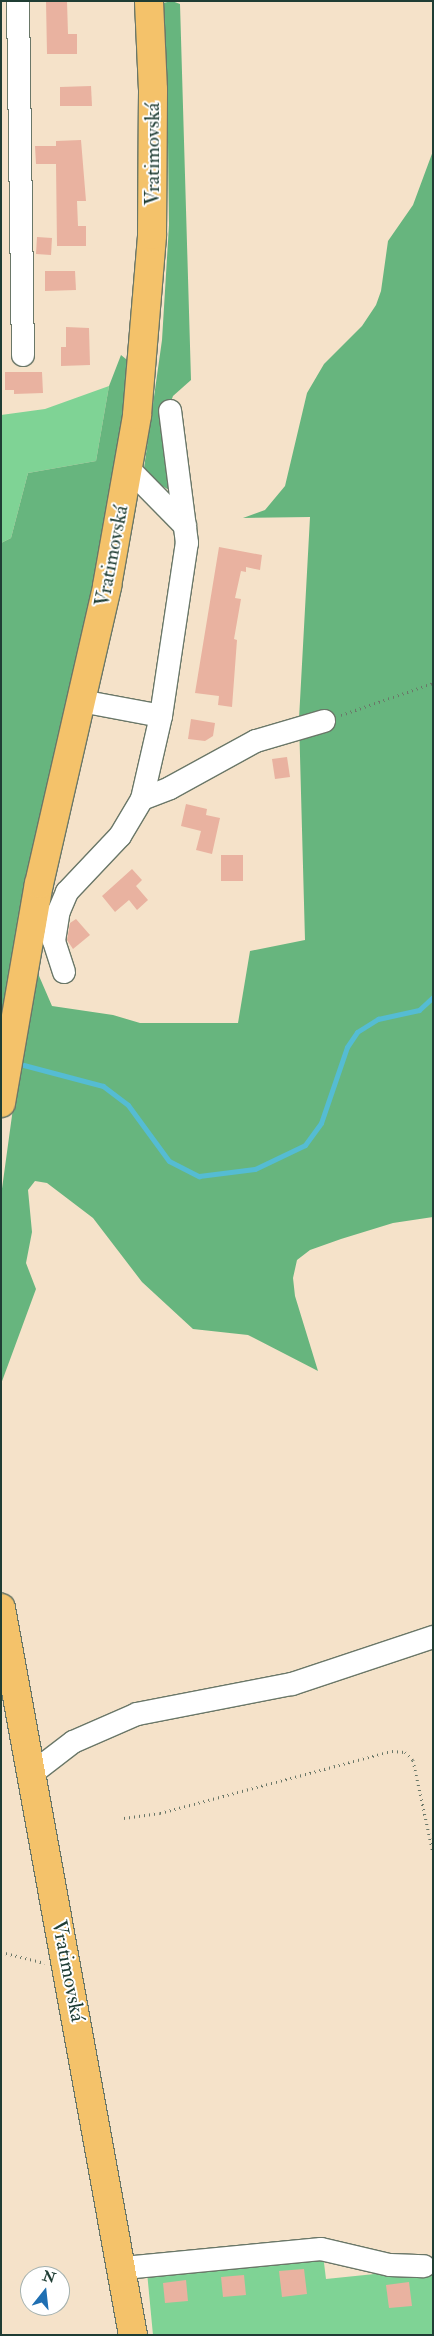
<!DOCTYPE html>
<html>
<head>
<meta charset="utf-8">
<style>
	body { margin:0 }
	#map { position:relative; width:434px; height:2336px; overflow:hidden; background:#f5e2c9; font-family:"IM FELL Double Pica",serif }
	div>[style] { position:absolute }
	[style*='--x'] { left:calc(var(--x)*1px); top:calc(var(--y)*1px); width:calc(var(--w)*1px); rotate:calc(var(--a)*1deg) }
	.green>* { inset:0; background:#7fd395 }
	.forest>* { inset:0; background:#67b57e }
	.stream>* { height:5px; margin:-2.5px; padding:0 2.5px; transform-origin:2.5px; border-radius:2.5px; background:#55bcd3 }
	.building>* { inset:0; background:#e9b2a0 }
	.path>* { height:3px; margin-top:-1.5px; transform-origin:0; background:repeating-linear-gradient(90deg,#6a7768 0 1px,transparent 0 5px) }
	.roads { filter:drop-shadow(1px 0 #6a7768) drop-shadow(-1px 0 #6a7768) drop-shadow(0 1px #6a7768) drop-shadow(0 -1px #6a7768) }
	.minor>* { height:22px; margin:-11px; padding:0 11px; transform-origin:11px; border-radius:11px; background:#fff }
	.major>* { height:28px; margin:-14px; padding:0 14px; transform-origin:14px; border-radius:14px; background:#f4c26a }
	span { translate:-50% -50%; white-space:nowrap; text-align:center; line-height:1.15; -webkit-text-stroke:4px #fff; paint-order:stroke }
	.street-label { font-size:21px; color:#1f3d34 }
	.frame { position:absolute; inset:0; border:2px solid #1f3d34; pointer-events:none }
	.north { position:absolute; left:20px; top:2266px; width:50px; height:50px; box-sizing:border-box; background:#fff; border:1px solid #a5b1ae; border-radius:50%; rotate:16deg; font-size:14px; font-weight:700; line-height:20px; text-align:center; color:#1f3d34 }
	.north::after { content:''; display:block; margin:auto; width:18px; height:22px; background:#1f6fb2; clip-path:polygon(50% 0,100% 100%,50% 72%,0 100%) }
</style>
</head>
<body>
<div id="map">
	<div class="green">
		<div style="clip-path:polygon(109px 386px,96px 461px,28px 473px,11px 538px,1px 543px,1px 415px,45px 409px)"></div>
		<div style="clip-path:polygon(323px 2255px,326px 2279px,433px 2268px,433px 2335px,153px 2335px,147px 2272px)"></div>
	</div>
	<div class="forest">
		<div style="clip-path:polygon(172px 1px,180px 4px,191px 380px,173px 396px,169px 407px,169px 490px,147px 477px,144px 468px,162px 340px,169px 225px,168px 141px,159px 4px)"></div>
		<div style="clip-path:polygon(433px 151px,433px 1217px,393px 1223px,341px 1239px,310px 1250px,297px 1260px,293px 1278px,295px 1296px,318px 1371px,248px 1335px,193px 1329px,142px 1282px,93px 1218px,47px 1183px,35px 1181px,28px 1190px,32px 1232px,26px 1263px,36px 1289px,1px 1384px,1px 1196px,33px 962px,52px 1006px,113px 1015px,140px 1023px,238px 1023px,250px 951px,305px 940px,299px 719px,310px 517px,243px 518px,265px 510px,285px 486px,307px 393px,324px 364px,362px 326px,376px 305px,381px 291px,388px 241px,413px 205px)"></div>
		<div style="clip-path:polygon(121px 355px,132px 364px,98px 574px,1px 1016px,1px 543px,11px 538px,28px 473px,96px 461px,109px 386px)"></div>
	</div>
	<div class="stream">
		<div style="--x:16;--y:1063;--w:90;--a:14.8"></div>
		<div style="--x:103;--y:1086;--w:31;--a:37"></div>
		<div style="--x:128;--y:1105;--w:69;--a:53.8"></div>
		<div style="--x:169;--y:1161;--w:34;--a:27"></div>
		<div style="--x:199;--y:1176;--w:56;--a:-7.1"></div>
		<div style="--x:255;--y:1169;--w:55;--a:-25.6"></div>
		<div style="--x:305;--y:1145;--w:27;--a:-54"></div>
		<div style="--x:321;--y:1123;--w:80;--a:-71.1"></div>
		<div style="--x:347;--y:1047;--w:18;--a:-56"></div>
		<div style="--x:357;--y:1032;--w:25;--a:-32"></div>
		<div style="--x:378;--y:1019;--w:42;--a:-12.4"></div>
		<div style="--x:419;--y:1010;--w:19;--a:-43"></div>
	</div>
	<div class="building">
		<div style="clip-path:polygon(46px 1px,67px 1px,68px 34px,77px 34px,77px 54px,47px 54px)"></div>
		<div style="clip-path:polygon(91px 86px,92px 106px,60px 106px,60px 87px)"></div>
		<div style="clip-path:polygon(81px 140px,86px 201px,77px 201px,78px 226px,86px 226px,86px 246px,57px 246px,56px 164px,36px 164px,35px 146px,56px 146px,56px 141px)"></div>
		<div style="clip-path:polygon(37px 237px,52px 238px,51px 255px,36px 254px)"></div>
		<div style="clip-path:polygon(45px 271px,75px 271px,76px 290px,45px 291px)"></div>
		<div style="clip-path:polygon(66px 327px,89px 328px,90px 365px,61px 366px,61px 347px,66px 347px)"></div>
		<div style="clip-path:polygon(5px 372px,42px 372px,43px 393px,14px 394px,14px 390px,5px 390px)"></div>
		<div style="clip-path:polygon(219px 547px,262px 555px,260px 570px,246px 567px,246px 572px,241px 571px,235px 598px,241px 599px,234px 639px,237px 640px,232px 707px,218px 705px,219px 696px,195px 693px)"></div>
		<div style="clip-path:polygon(191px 719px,215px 723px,213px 736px,205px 741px,188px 739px)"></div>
		<div style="clip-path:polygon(287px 757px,290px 777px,275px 779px,272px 759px)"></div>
		<div style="clip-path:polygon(186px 804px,207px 809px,206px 815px,220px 818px,212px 854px,196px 850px,201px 831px,181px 826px)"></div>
		<div style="clip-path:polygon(221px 855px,243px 855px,243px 881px,221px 881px)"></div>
		<div style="clip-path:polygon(132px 869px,142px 880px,136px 886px,148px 900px,137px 910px,129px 900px,115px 912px,102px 896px)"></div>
		<div style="clip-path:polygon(76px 919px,90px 935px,73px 949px,67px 940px,70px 923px)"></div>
		<div style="clip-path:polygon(304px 2269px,307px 2294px,282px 2297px,279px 2271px)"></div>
		<div style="clip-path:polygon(244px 2275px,246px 2295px,223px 2297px,221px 2277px)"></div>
		<div style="clip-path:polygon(186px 2280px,188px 2301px,165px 2303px,163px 2283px)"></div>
		<div style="clip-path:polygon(409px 2282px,412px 2306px,389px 2308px,386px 2285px)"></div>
	</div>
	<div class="path">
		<div style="--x:341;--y:715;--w:97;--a:-19.2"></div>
		<div style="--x:124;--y:1818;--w:36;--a:-8"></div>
		<div style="--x:160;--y:1813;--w:240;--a:-15"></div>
		<div style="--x:392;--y:1751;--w:13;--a:4"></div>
		<div style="--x:405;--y:1752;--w:11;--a:45"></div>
		<div style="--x:413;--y:1760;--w:95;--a:77.9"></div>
		<div style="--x:1;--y:1952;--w:45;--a:14"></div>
	</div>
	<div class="roads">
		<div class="minor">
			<div style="--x:18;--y:1;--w:354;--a:89.2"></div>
			<div style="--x:129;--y:469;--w:80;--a:45.5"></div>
			<div style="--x:81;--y:701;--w:81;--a:10.6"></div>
			<div style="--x:142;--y:799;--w:85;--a:-77.1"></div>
			<div style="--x:161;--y:716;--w:175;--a:-81.5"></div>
			<div style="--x:187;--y:543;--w:133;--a:-97.3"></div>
			<div style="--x:64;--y:972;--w:33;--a:-108"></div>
			<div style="--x:54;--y:941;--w:30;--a:-81"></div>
			<div style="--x:59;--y:911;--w:21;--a:-67"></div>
			<div style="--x:67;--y:892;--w:77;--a:-46.6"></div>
			<div style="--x:120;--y:836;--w:43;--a:-59.3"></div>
			<div style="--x:142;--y:799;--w:30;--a:-21"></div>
			<div style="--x:170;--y:788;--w:98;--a:-28.7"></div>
			<div style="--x:256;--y:741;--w:71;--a:-16.4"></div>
			<div style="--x:30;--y:1775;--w:54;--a:-37.5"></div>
			<div style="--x:73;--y:1742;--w:70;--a:-23.6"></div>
			<div style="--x:137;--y:1714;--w:158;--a:-11"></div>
			<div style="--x:292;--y:1684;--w:149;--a:-18.4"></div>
			<div style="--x:124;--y:2268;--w:198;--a:-5.5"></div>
			<div style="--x:321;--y:2249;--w:71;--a:13.1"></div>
			<div style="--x:390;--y:2265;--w:34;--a:2"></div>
		</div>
		<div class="major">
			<div style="--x:1;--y:1103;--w:222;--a:-80.2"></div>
			<div style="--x:39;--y:884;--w:306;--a:-77.1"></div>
			<div style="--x:107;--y:586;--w:174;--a:-80"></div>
			<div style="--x:137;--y:415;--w:181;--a:-85.2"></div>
			<div style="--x:152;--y:235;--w:145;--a:-89.6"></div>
			<div style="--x:153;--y:90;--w:89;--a:-92.6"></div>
			<div style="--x:1;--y:1608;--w:739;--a:79.71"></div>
		</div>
	</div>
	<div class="street-label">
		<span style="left:153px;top:154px;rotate:-90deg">Vratimovská</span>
		<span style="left:112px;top:556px;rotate:-79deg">Vratimovská</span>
		<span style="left:68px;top:1971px;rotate:79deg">Vratimovská</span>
	</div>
	<div class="frame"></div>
	<div class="north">N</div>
</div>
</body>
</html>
